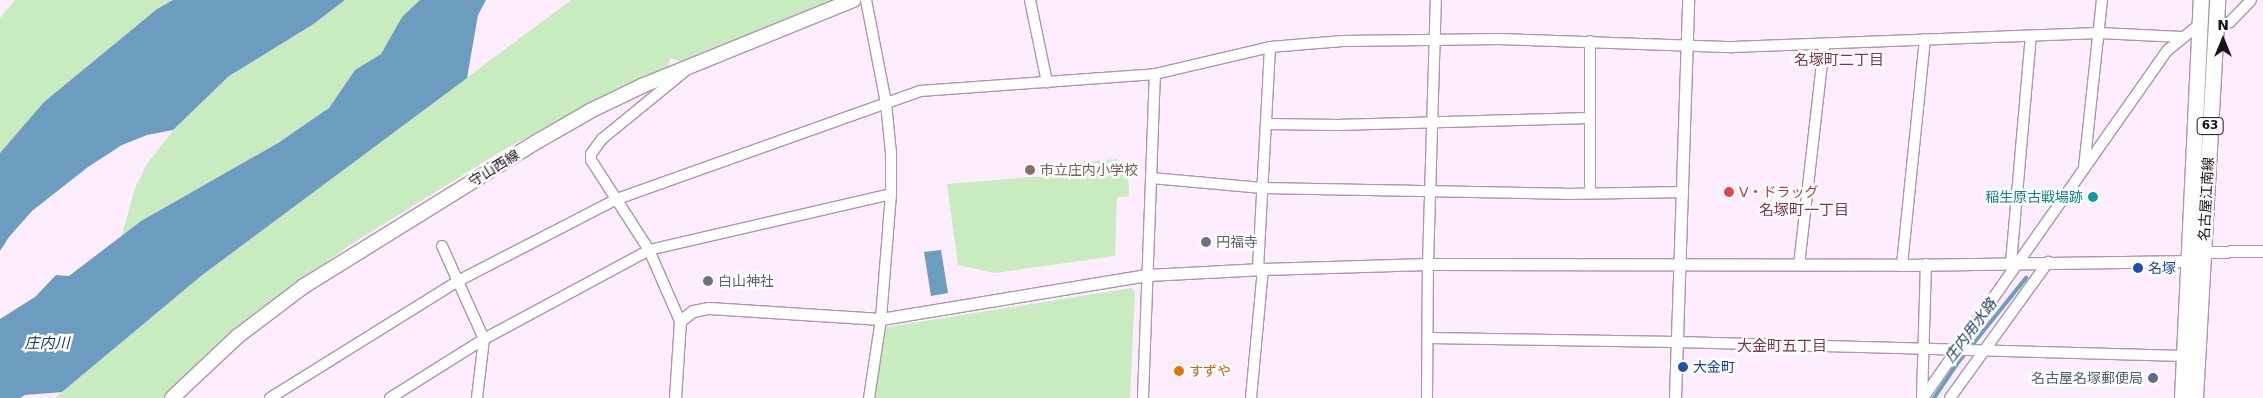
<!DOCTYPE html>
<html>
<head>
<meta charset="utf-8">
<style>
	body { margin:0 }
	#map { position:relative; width:2263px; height:398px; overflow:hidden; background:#feedfe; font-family:"DejaVu Sans","Noto Sans JP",sans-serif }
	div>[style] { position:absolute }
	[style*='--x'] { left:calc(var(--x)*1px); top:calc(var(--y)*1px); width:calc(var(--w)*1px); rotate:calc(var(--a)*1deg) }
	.green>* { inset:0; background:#c8ecbf }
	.water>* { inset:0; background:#6c9cbf }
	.stream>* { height:4px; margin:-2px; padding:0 2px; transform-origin:2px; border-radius:2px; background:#6c9cbf }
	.roads { filter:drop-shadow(1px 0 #af95b0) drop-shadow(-1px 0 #af95b0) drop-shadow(0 1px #af95b0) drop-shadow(0 -1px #af95b0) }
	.minor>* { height:10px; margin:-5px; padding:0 5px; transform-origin:5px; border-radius:5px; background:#fff }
	.tertiary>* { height:11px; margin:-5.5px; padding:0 5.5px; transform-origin:5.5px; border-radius:5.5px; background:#fff }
	.secondary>* { height:14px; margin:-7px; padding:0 7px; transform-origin:7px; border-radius:7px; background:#fff }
	.primary>* { height:15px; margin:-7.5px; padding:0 7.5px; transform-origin:7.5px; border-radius:7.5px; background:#fff }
	.dots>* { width:14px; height:14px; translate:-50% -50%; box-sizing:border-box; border:2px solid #fff; border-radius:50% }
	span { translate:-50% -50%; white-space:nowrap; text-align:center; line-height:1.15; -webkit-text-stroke:5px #fff; paint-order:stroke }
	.shield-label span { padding:1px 4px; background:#fff; border:1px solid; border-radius:4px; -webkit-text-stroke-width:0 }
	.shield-label { font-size:12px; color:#1a111a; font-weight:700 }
	.street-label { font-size:14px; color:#1a111a }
	.education-label { font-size:14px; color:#785e54 }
	.left { translate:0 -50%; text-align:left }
	.health-label { font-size:14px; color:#be3a42 }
	.culture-label { font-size:14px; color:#0d838f }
	.right { translate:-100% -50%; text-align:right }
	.worship-label { font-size:14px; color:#5b616d }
	.transit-label { font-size:14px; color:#164399 }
	.food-label { font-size:14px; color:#c56008 }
	.service-label { font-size:14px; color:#4e5e75 }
	.neighbourhood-label { font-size:15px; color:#7c3549 }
	.water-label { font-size:15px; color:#123952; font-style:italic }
	.north { position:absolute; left:2198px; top:15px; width:50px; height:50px; -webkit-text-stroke:4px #fff; paint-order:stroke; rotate:0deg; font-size:14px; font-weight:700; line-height:20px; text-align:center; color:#1a111a }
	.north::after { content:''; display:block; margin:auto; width:18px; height:22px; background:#1a111a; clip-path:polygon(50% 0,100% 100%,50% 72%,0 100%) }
</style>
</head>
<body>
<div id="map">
	<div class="green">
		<div style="clip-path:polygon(15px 0,173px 0,157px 9px,44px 102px,0 153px,0 18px)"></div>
		<div style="clip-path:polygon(345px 0,420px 0,402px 17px,381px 54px,355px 70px,329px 108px,278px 143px,141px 221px,122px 235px,135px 188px,147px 164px,173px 130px,229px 76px,312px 25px)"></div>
		<div style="clip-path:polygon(571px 0,853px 0,692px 65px,670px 58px,668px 68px,614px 91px,505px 149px,350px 245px,254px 313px,172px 387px,163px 398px,55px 398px,201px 276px)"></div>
		<div style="clip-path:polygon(1117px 159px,1128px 167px,1129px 196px,1117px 197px,1115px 256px,995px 273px,958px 265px,947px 184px,1056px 175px,1057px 164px)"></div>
		<div style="clip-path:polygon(1131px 288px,1135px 291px,1130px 398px,872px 398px,881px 328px)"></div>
	</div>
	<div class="water">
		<div style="clip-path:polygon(173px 0,345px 0,312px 25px,229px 76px,173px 130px,147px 135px,122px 145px,88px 167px,32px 211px,9px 237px,0 251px,0 153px,44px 102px,157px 9px)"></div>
		<div style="clip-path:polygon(420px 0,486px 0,478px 15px,467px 78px,201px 276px,62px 392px,25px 395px,20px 398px,0 398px,0 319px,35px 297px,56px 275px,69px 276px,141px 221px,278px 143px,329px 108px,355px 70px,381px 54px,402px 17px)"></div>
		<div style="clip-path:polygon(941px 250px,948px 293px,931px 296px,924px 252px)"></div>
	</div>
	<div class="stream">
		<div style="--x:1934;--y:398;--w:40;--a:-56"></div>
		<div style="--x:1956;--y:365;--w:112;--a:-51.2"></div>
	</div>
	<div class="roads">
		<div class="minor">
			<div style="--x:866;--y:0;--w:105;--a:79"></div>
			<div style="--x:886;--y:103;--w:50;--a:84.3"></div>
			<div style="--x:891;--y:153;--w:41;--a:90"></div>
			<div style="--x:891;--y:194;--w:125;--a:94.6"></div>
			<div style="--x:881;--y:319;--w:80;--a:98.6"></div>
			<div style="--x:1030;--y:0;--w:84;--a:78.3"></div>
			<div style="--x:2215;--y:28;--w:16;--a:-22"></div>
			<div style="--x:2230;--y:22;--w:30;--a:-46"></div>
			<div style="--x:1266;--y:124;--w:71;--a:0.8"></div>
			<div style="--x:1337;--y:125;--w:252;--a:-1.6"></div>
			<div style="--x:2084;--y:168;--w:169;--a:-83.9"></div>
			<div style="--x:1151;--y:178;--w:112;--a:5.1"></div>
			<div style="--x:1263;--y:188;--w:302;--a:1.1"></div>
			<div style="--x:1565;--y:194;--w:118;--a:-1"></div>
			<div style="--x:1590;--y:193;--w:152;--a:-90"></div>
			<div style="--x:442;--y:246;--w:102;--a:65.7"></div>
			<div style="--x:484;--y:339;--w:59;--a:96.8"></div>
			<div style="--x:2011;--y:263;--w:228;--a:-85"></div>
			<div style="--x:1799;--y:265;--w:222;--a:-83.5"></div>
			<div style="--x:1902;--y:265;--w:227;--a:-84.2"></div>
			<div style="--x:1258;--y:269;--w:222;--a:-86.9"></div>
			<div style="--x:680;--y:321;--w:77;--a:-113.6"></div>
			<div style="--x:649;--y:250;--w:107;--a:-122.8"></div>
			<div style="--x:591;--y:160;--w:6;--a:-90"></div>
			<div style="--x:591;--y:154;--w:19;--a:-54"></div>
			<div style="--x:602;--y:139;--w:106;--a:-39.3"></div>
			<div style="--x:1429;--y:338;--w:248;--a:0.9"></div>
			<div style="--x:1677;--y:342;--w:507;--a:1.58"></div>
			<div style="--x:270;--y:398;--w:221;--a:-31.9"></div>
			<div style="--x:458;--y:281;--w:179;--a:-27.3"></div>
			<div style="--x:617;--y:199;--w:322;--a:-19.6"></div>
			<div style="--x:920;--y:91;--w:236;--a:-4.1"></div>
			<div style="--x:1155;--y:74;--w:118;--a:-13.2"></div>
			<div style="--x:1270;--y:47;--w:73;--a:-4.7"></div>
			<div style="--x:1343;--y:41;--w:156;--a:-0.7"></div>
			<div style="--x:1499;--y:39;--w:234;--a:2"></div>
			<div style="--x:1733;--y:47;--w:366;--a:-2.2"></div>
			<div style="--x:2099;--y:33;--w:83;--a:2.8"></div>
			<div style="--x:390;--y:398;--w:111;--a:-32.1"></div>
			<div style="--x:484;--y:339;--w:187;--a:-28.3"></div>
			<div style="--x:649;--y:250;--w:248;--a:-13"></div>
			<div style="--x:1143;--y:398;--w:324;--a:-87.9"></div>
			<div style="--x:1251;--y:398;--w:130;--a:-84.7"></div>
			<div style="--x:1427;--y:398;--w:134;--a:-89.6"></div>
			<div style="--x:1428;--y:264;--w:264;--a:-88.3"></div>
			<div style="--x:1922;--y:398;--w:134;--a:-88.3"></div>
			<div style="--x:1923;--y:398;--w:426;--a:-54.9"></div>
			<div style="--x:2168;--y:50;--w:41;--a:-39.1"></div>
			<div style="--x:1950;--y:398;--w:168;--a:-54.2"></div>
		</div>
		<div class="tertiary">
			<div style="--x:2197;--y:252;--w:66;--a:-0.9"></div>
			<div style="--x:675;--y:398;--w:77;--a:-86.3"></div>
			<div style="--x:680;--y:321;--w:16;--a:-38"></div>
			<div style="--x:693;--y:311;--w:16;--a:-11"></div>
			<div style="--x:709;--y:308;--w:172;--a:3.7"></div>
			<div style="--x:881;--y:319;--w:271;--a:-9.4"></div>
			<div style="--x:1148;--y:275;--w:115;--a:-3"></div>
			<div style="--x:1263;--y:269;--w:165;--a:-1.7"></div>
			<div style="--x:1428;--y:264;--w:474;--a:0.1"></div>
			<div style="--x:1902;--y:265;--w:294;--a:-0.8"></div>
			<div style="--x:1675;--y:398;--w:398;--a:-88.1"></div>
		</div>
		<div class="secondary">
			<div style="--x:172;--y:398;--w:91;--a:-43.2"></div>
			<div style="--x:238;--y:336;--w:83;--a:-37.1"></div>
			<div style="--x:304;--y:286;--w:275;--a:-31.8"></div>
			<div style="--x:538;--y:141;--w:62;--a:-29.9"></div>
			<div style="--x:592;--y:110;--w:58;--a:-25.7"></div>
			<div style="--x:644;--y:85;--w:226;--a:-22.1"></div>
		</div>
		<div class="primary">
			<div style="--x:2182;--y:398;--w:398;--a:-87.3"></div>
			<div style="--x:2195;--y:398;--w:399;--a:-86.8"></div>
		</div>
	</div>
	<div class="dots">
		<div style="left:1030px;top:170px;background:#8d6e63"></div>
		<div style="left:1729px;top:192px;background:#e0444e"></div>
		<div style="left:2093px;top:197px;background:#0f9aa8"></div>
		<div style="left:1206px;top:242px;background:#6b7280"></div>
		<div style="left:2138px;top:268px;background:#1a4fb4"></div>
		<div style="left:708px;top:281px;background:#6b7280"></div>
		<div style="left:1683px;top:367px;background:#1a4fb4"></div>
		<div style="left:1179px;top:371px;background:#e8710a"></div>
		<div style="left:2153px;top:378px;background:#5c6f8a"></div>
	</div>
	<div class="shield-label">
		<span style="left:2210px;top:126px">63</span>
	</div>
	<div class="street-label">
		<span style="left:494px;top:168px;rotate:-32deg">守山西線</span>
		<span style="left:2206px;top:199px;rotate:-87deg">名古屋江南線</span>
	</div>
	<div class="education-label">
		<span class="left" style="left:1040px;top:170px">市立庄内小学校</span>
	</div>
	<div class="health-label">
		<span class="left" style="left:1739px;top:192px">V・ドラッグ</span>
	</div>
	<div class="culture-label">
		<span class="right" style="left:2083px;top:197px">稲生原古戦場跡</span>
	</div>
	<div class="worship-label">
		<span class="left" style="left:1216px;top:242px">円福寺</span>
		<span class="left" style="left:718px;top:281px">白山神社</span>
	</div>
	<div class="transit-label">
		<span class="left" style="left:2148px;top:268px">名塚</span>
		<span class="left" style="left:1693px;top:367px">大金町</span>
	</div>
	<div class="food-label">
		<span class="left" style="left:1189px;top:371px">すずや</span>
	</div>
	<div class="service-label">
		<span class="right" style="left:2143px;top:378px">名古屋名塚郵便局</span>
	</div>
	<div class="neighbourhood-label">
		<span style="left:1839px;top:61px">名塚町二丁目</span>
		<span style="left:1804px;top:211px">名塚町一丁目</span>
		<span style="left:1782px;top:347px">大金町五丁目</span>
	</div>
	<div class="water-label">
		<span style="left:1971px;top:331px;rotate:-53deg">庄内用水路</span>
		<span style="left:47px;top:344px">庄内川</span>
	</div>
	<div class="north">N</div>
</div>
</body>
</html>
